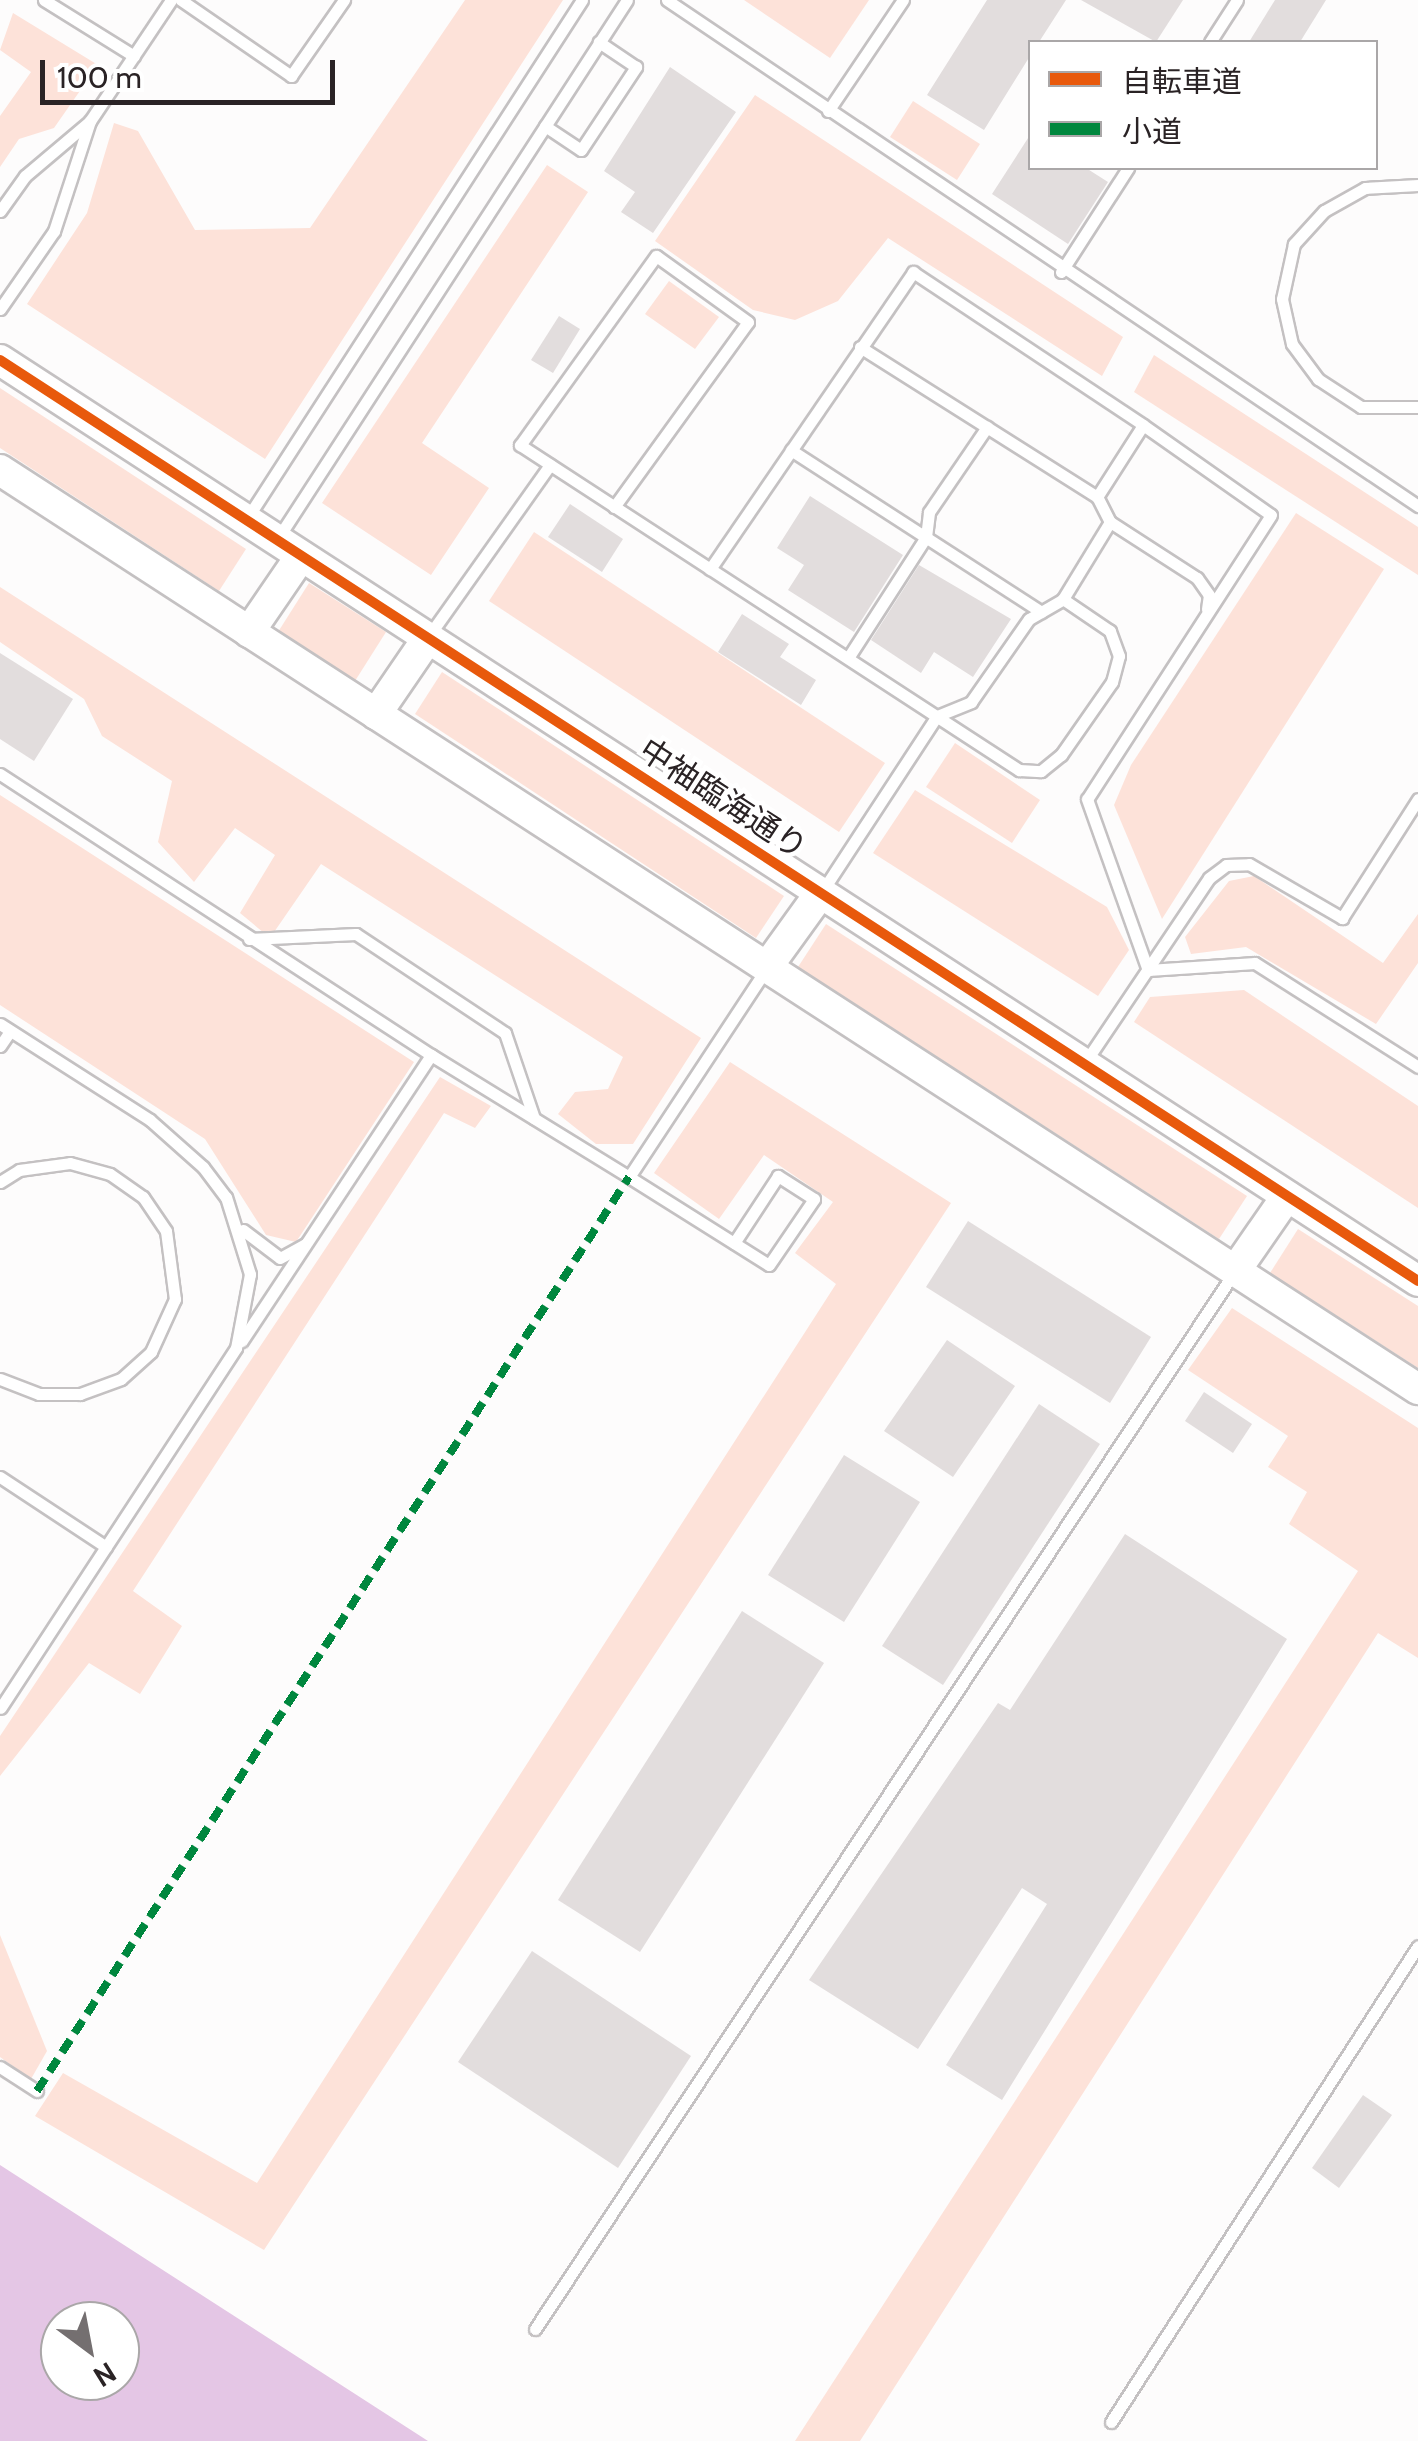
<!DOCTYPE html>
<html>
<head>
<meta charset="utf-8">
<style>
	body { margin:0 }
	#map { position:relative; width:1418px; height:2441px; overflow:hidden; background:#fdfcfc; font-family:Cabin,"Noto Sans JP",sans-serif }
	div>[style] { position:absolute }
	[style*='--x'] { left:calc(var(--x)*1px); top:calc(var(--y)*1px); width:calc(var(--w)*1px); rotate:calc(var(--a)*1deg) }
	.green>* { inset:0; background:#fde2d9 }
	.water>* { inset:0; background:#e4c6e5 }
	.building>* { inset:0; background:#e2dddd }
	.roads { filter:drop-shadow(2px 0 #c4c1c2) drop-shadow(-2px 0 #c4c1c2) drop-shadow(0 2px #c4c1c2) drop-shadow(0 -2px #c4c1c2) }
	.lane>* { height:11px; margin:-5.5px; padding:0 5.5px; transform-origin:5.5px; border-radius:5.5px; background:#fff }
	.secondary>* { height:30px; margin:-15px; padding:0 15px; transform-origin:15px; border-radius:15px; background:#fff }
	.quiet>* { height:8px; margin-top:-4px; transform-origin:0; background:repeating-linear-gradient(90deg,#00873e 0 15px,transparent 0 23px) }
	.cycleway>* { height:10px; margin:-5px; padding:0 5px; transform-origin:5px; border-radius:5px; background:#e8590c }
	span { translate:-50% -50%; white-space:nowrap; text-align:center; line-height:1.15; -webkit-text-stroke:9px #fff; paint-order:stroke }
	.street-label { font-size:32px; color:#2a2325 }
	.legend { position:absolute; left:1028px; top:40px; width:350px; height:130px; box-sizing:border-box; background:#fff; border:2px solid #aaa7a8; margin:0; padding:12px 18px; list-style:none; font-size:30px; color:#2a2325 }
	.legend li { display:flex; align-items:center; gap:20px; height:50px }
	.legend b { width:50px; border:2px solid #aaa7a8 }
	.north { position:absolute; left:40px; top:2301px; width:100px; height:100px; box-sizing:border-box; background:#fff; border:2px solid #aaa7a8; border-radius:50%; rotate:148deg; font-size:28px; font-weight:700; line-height:40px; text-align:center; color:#2a2325 }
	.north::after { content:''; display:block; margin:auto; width:35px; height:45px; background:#746f70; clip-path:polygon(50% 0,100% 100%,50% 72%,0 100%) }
	.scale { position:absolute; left:40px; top:60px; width:295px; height:45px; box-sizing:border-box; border:5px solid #2a2325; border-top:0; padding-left:12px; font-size:30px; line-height:35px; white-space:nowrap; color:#2a2325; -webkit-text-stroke:8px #fff; paint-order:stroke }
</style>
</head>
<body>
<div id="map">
	<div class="green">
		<div style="clip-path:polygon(465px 0,563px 0,265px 459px,27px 304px,87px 213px,114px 123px,138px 131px,195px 230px,310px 228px)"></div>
		<div style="clip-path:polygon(744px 0,869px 0,830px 58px)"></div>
		<div style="clip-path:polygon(13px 13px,98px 65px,54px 128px,19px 139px,0 167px,0 116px,31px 72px,0 50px)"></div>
		<div style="clip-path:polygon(755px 95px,1123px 337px,1102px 376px,888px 238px,838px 301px,795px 320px,753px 310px,655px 241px)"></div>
		<div style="clip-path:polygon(913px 101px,980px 144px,957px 180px,890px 137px)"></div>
		<div style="clip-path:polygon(547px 165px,588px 192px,422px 443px,489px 488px,431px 575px,322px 503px)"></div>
		<div style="clip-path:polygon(669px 281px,719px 317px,695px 349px,645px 314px)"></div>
		<div style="clip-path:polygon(1154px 355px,1418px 527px,1418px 575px,1134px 392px)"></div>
		<div style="clip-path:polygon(0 388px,246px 549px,219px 591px,0 448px)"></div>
		<div style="clip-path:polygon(1296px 513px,1384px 569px,1162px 919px,1114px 805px,1131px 765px)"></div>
		<div style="clip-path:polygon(534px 532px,885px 763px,839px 832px,489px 601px)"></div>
		<div style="clip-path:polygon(309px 583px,386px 632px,355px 681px,278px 632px)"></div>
		<div style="clip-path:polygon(0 587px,701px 1038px,633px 1144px,596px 1144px,558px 1114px,575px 1092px,608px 1089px,623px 1057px,321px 864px,270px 938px,240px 913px,275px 855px,235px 828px,194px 882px,158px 842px,172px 781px,102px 736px,84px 699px,0 642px)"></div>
		<div style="clip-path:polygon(442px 672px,784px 896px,756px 938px,415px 714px)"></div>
		<div style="clip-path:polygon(955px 743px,1040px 800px,1012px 843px,926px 787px)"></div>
		<div style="clip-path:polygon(915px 790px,1107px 907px,1129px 950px,1098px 996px,873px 853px)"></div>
		<div style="clip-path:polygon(0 795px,414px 1062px,296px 1242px,266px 1235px,205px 1139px,0 1005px)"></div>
		<div style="clip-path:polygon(1254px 876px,1383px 963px,1418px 914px,1418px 963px,1376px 1024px,1246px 947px,1191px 954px,1185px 937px,1229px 881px)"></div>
		<div style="clip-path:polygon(826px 924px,1247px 1196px,1219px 1239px,798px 967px)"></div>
		<div style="clip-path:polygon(1244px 990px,1418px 1106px,1418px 1208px,1134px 1022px,1150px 997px)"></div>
		<div style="clip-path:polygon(730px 1062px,951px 1203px,264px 2250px,35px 2116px,63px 2073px,257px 2183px,836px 1284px,795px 1253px,833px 1202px,764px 1155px,719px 1219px,654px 1173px)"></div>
		<div style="clip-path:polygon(440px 1077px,491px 1106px,475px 1128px,444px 1113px,133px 1591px,182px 1626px,140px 1694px,89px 1663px,0 1776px,0 1736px)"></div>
		<div style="clip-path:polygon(1298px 1229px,1418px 1306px,1418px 1368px,1270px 1273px)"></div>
		<div style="clip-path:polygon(1232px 1308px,1418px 1428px,1418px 1658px,1378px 1633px,860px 2441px,795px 2441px,1358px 1571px,1289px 1524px,1307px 1492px,1268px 1467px,1288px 1436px,1188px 1370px)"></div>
		<div style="clip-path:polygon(0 1935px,47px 2051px,31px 2079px,0 2057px)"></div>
	</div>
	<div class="water">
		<div style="clip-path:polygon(evenodd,0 2165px,428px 2441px,0 2441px,0 2165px,60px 2321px,120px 2321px,120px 2381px,60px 2381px,60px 2321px)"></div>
	</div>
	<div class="building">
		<div style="clip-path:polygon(987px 0,1066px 0,1039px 42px,1030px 42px,1030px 56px,984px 130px,927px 95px)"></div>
		<div style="clip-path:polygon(1081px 0,1183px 0,1156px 42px)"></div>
		<div style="clip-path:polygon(1275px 0,1326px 0,1300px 42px,1249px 42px)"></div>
		<div style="clip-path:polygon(670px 67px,736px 112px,653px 233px,621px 212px,635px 192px,604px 171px)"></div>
		<div style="clip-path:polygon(1030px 135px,1030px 168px,1086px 168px,1108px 182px,1068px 244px,992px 194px)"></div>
		<div style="clip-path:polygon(559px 316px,580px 329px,553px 373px,531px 360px)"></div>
		<div style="clip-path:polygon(810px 496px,903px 555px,854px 632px,788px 590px,804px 565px,777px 548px)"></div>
		<div style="clip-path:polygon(570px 504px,623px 539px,602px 572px,548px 537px)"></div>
		<div style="clip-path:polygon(919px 565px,1011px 619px,973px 677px,934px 652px,921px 673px,871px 640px)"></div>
		<div style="clip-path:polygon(742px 614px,789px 644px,780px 657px,816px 680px,801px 705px,718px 652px)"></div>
		<div style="clip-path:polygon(0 653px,73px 699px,34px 761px,0 739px)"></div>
		<div style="clip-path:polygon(968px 1221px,1151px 1337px,1110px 1403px,926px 1287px)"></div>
		<div style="clip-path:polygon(947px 1340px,1015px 1386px,953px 1477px,884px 1431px)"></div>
		<div style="clip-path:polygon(1204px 1392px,1252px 1424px,1233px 1453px,1185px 1421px)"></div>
		<div style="clip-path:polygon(1039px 1404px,1100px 1444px,943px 1685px,882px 1646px)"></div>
		<div style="clip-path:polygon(844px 1455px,920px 1502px,844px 1622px,768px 1575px)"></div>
		<div style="clip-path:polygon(1125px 1534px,1287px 1639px,1002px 2100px,946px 2065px,1047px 1904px,1022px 1888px,918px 2049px,809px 1980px,998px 1703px,1010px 1710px)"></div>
		<div style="clip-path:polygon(742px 1611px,824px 1663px,640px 1952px,558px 1900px)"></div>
		<div style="clip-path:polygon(532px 1951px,691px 2056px,618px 2168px,458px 2062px)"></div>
		<div style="clip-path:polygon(1363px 2095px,1392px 2115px,1339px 2188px,1312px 2168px)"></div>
	</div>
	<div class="roads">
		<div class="lane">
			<div style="--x:44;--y:0;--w:106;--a:31.9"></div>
			<div style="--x:181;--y:0;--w:134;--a:34.6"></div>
			<div style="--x:291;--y:76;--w:93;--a:-55.1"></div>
			<div style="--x:667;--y:0;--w:906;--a:33.97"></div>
			<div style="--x:1210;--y:42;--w:50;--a:-57.3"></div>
			<div style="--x:828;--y:111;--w:134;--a:-56"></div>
			<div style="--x:545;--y:126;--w:43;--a:33.7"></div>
			<div style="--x:581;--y:150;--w:100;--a:-56.5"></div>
			<div style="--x:636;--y:67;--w:45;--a:-146"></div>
			<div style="--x:1418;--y:185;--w:53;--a:176.8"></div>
			<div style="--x:1365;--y:188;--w:47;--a:150.7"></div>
			<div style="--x:1324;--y:211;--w:45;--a:132.3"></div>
			<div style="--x:1294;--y:244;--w:56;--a:102.3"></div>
			<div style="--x:1282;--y:299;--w:46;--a:77.5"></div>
			<div style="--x:1292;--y:344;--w:44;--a:53.4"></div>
			<div style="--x:1318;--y:379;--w:51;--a:33.1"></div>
			<div style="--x:1361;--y:407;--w:57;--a:0"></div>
			<div style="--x:0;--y:211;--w:43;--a:-54.5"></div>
			<div style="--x:25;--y:176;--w:85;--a:-40.2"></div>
			<div style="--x:90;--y:121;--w:146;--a:-56.2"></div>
			<div style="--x:1061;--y:272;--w:124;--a:-57.2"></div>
			<div style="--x:0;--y:309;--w:95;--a:-55.3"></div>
			<div style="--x:54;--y:231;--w:116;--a:-71.9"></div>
			<div style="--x:860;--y:347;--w:280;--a:32.3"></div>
			<div style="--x:791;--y:450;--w:298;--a:32.9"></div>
			<div style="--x:614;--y:507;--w:228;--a:-54.1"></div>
			<div style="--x:748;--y:322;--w:113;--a:-144.3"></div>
			<div style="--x:656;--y:256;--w:233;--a:125.7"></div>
			<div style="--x:520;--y:445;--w:596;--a:33.08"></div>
			<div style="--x:1019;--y:770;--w:22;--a:3"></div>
			<div style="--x:1041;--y:771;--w:26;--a:-39"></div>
			<div style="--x:1061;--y:755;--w:89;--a:-55.1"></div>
			<div style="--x:1112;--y:682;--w:27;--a:-75"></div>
			<div style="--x:1119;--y:656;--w:27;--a:-110"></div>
			<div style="--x:1110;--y:631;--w:57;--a:-145.8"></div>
			<div style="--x:246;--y:520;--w:619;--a:-57.13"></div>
			<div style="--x:278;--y:538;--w:641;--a:-57.03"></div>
			<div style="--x:710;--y:569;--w:360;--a:-55.6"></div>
			<div style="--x:913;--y:272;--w:276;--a:33.6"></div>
			<div style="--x:1207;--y:609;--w:14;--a:-82"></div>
			<div style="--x:1209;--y:595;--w:21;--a:-125"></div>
			<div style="--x:1197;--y:578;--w:103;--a:-147.2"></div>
			<div style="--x:1110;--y:522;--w:28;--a:-117"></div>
			<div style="--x:1097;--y:497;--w:85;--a:-57.4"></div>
			<div style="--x:1143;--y:425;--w:156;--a:35.1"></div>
			<div style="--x:1271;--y:515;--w:338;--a:122.9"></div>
			<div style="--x:1087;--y:799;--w:182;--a:70.4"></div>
			<div style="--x:1148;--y:970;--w:107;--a:-3.7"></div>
			<div style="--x:1255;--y:963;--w:193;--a:32.5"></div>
			<div style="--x:428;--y:637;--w:211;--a:-54.7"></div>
			<div style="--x:848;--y:658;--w:144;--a:-57.2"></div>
			<div style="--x:926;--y:537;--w:25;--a:-83"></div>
			<div style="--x:929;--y:512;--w:103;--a:-55.7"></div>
			<div style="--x:0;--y:774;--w:515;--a:33.1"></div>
			<div style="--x:431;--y:1055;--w:343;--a:123.5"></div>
			<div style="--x:823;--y:890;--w:208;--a:-56.8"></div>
			<div style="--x:937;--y:716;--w:37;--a:-22"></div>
			<div style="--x:971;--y:702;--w:101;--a:-55.1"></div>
			<div style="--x:1029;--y:619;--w:39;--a:-30"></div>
			<div style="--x:1063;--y:599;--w:90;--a:-58.6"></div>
			<div style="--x:249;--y:939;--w:107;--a:-2.7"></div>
			<div style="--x:356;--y:934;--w:179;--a:33.6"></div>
			<div style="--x:505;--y:1033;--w:90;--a:71.2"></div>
			<div style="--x:0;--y:1024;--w:178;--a:32.6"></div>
			<div style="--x:150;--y:1120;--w:71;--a:41.6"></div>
			<div style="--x:203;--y:1167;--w:38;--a:53"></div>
			<div style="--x:226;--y:1197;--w:81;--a:72.7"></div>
			<div style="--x:250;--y:1274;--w:75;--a:100.7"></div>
			<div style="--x:236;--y:1348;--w:430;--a:123.2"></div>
			<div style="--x:0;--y:1046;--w:18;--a:-56"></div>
			<div style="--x:431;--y:1055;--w:233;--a:31.6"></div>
			<div style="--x:629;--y:1177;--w:249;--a:-56.6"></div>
			<div style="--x:1084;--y:1064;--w:224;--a:-56.1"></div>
			<div style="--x:1209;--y:878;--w:21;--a:-37"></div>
			<div style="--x:1226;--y:865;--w:23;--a:-2"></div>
			<div style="--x:1249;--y:864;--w:108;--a:30.1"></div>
			<div style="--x:1342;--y:918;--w:141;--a:-57.4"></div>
			<div style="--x:629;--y:1177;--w:165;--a:32.2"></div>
			<div style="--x:769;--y:1265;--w:80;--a:-55.7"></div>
			<div style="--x:814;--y:1199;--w:43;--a:-147.4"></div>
			<div style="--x:778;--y:1176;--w:80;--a:123.3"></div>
			<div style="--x:0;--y:1182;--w:22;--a:-32"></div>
			<div style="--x:19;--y:1170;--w:51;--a:-7.8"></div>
			<div style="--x:70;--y:1163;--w:41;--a:15.4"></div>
			<div style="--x:110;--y:1174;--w:40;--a:34.9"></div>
			<div style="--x:143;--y:1197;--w:41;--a:55.9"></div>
			<div style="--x:166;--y:1231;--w:69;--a:82.5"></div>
			<div style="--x:175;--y:1299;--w:58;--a:114.4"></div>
			<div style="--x:151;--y:1352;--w:40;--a:138"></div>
			<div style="--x:121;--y:1379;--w:44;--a:159.9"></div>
			<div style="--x:80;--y:1394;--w:41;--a:180"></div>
			<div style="--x:39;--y:1394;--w:42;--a:-159"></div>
			<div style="--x:243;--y:1230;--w:46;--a:37.1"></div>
			<div style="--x:280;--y:1258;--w:29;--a:-29"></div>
			<div style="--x:0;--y:1477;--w:127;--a:33.4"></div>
			<div style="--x:0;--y:2067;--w:44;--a:33"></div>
			<div style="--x:535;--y:2329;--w:1265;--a:-56.51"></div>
			<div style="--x:1111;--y:2422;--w:566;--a:-57.18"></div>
		</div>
		<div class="secondary">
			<div style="--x:0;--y:360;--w:1691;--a:33"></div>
			<div style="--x:0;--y:470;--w:1690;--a:32.95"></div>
			<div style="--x:249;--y:632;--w:92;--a:-55.6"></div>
			<div style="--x:376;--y:714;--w:92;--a:-55.6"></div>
			<div style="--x:767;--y:967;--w:92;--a:-54.2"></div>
			<div style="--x:1235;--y:1271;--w:91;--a:-55.3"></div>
		</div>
	</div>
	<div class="quiet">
		<div style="--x:37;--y:2091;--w:1089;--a:-57.07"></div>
	</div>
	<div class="cycleway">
		<div style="--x:0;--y:360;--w:1691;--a:33"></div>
	</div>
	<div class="street-label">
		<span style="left:723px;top:799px;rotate:33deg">中袖臨海通り</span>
	</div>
	<ul class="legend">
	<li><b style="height:12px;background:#e8590c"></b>自転車道</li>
	<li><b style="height:12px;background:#00873e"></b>小道</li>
	</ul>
	<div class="north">N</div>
	<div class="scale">100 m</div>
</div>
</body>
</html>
